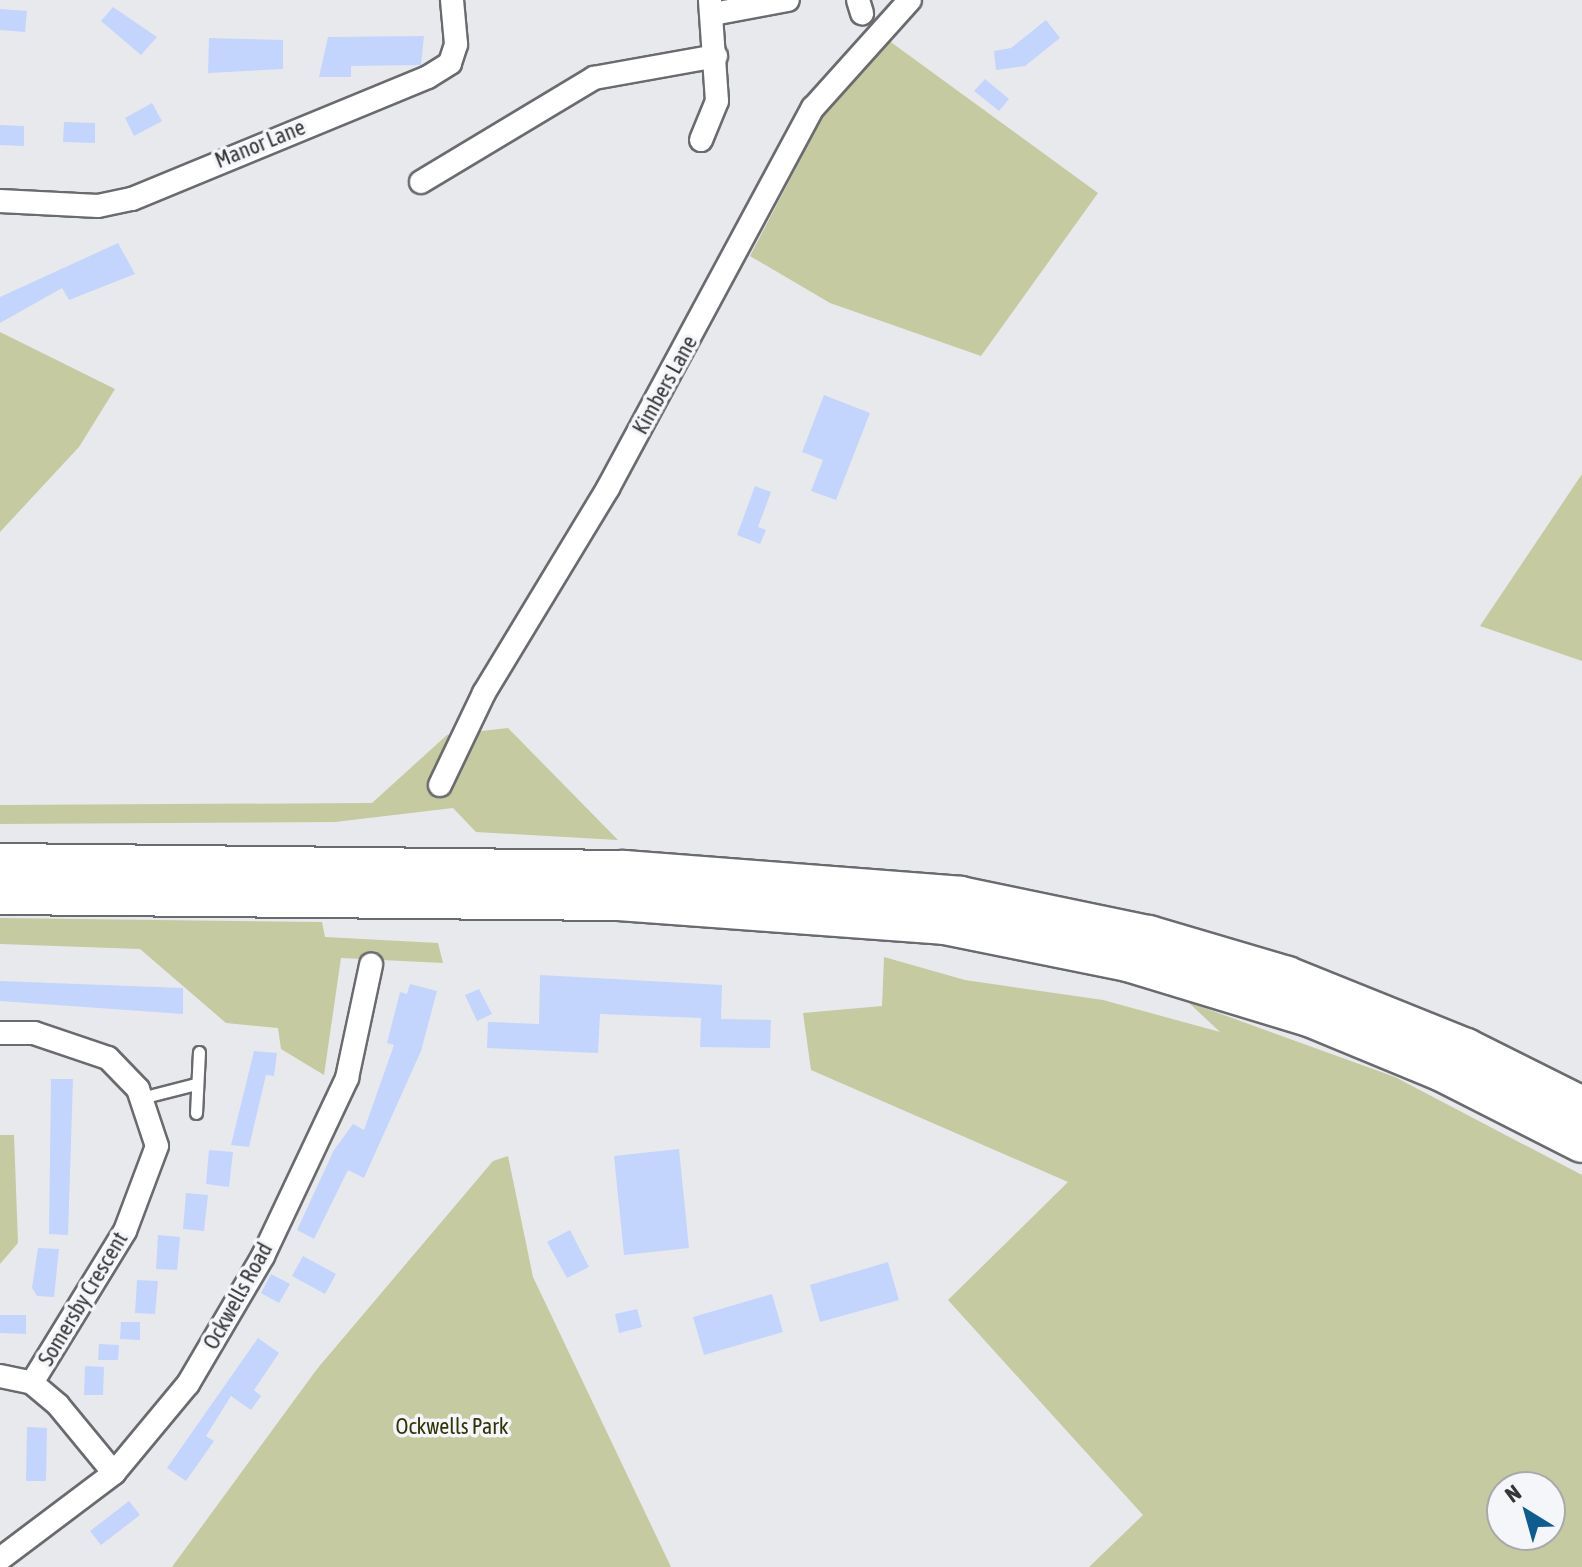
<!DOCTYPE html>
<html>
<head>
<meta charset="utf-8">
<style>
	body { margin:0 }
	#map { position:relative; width:1582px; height:1567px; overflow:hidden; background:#e8e9ec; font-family:"Asap Condensed",sans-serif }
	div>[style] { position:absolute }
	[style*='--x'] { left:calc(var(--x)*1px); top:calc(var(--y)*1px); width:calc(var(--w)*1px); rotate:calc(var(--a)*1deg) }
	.green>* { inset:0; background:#c6caa1 }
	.building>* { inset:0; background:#c3d5fd }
	.roads { filter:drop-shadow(2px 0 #6a6b6e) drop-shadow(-2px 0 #6a6b6e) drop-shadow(0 2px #6a6b6e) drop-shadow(0 -2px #6a6b6e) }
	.service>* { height:11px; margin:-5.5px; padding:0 5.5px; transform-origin:5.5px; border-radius:5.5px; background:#fff }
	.minor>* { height:22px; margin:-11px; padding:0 11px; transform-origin:11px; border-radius:11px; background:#fff }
	.motorway>* { height:38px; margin:-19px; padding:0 19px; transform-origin:19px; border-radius:19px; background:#fff }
	span { translate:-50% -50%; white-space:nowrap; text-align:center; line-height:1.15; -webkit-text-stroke:7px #f5f6f9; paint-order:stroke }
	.street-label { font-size:22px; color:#363637 }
	.park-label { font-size:22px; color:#323407 }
	.north { position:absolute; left:1486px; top:1471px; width:80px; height:80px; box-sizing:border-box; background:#f5f6f9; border:2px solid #a9a9ab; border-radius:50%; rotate:323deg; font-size:22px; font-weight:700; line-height:32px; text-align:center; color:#363637 }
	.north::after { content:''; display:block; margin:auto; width:28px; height:36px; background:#0e5d90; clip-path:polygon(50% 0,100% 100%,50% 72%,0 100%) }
</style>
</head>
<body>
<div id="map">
	<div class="green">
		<div style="clip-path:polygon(888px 40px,1098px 193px,981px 356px,830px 303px,750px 256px,825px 112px)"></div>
		<div style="clip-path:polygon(0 332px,115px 389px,79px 447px,0 532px)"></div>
		<div style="clip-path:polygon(1582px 474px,1582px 661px,1480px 626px)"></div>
		<div style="clip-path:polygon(508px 728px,618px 840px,476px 832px,453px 808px,335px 822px,0 824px,0 805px,372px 803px,447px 735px)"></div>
		<div style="clip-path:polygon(0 918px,322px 922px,325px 937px,438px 943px,443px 963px,341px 958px,324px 1075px,281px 1049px,278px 1028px,226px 1023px,140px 949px,0 944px)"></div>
		<div style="clip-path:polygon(evenodd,884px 957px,965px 980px,1103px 1000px,1220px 1032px,1188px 1002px,1395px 1077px,1582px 1175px,1582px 1567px,1089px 1567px,1143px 1515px,948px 1300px,1068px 1182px,811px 1070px,803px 1013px,882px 1006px,884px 957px,1502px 1487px,1550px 1487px,1550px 1535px,1502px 1535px,1502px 1487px)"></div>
		<div style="clip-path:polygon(0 1135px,14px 1135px,18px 1243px,0 1264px)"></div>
		<div style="clip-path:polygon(508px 1156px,533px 1277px,671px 1567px,172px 1567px,317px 1369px,493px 1161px)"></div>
	</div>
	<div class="building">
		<div style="clip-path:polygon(113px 7px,157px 37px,141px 55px,101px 21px)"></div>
		<div style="clip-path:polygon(0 9px,27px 11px,25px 32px,0 30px)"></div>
		<div style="clip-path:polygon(1046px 20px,1060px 38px,1025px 66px,996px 70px,994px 51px,1011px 48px)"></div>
		<div style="clip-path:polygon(424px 36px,421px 65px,351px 66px,351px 77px,319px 77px,328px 37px)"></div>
		<div style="clip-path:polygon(209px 38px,283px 40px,283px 69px,208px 73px)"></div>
		<div style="clip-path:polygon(985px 79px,1009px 99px,999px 111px,974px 91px)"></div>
		<div style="clip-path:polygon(152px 103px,162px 121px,134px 136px,125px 118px)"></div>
		<div style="clip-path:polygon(64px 122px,95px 123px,95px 143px,63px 142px)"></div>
		<div style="clip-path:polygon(0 125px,24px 126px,24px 146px,0 145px)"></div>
		<div style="clip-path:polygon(118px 243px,135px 274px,69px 300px,62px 288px,0 323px,0 297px)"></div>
		<div style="clip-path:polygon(824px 395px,870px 413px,836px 500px,811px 491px,823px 460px,802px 452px)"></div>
		<div style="clip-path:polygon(755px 486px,771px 492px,758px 527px,766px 530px,760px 544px,737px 535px)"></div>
		<div style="clip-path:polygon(540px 975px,722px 985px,721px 1019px,771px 1020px,770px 1048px,700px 1047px,701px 1018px,600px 1014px,598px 1053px,487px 1048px,488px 1022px,539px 1024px)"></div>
		<div style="clip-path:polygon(0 981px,183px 988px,183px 1014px,0 1001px)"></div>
		<div style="clip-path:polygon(410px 984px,437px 991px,421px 1051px,364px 1178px,348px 1170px,314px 1239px,297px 1230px,334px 1150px,353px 1124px,364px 1130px,394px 1045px,387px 1043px,400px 992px,407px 994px)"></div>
		<div style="clip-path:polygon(479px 989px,492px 1014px,477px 1021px,465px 995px)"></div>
		<div style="clip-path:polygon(254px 1051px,277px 1053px,274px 1076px,266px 1075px,249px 1147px,231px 1145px)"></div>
		<div style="clip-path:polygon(51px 1079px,73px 1079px,68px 1235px,49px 1234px)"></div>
		<div style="clip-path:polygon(679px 1149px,689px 1248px,624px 1255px,614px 1156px)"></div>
		<div style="clip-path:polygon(209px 1150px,233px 1152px,229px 1187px,206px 1184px)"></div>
		<div style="clip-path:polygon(186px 1193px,208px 1195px,204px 1231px,183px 1229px)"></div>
		<div style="clip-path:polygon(570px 1230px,589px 1267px,567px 1278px,547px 1242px)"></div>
		<div style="clip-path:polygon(158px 1235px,180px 1237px,177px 1270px,156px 1269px)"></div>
		<div style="clip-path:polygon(38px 1248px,59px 1249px,54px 1297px,37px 1296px,32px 1288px)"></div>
		<div style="clip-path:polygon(303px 1256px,336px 1274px,325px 1294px,292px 1276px)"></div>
		<div style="clip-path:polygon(888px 1262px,899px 1300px,820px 1322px,810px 1285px)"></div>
		<div style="clip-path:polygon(271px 1274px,290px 1284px,279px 1303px,261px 1293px)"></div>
		<div style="clip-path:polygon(137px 1280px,158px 1281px,155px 1314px,135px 1313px)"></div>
		<div style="clip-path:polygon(772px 1294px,783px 1332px,704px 1355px,693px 1317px)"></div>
		<div style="clip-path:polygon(637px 1309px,642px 1327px,619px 1333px,615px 1314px)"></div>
		<div style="clip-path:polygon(0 1315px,26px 1315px,26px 1334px,0 1333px)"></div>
		<div style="clip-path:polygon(121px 1322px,140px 1322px,140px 1340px,120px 1339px)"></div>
		<div style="clip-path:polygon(258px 1338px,279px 1353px,254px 1390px,261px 1396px,251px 1410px,231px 1396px,206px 1436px,214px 1441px,186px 1481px,167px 1468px)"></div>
		<div style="clip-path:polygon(99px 1344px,119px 1345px,118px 1360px,98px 1360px)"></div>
		<div style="clip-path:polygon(85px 1366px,104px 1367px,103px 1395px,84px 1395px)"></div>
		<div style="clip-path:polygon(27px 1427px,47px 1428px,46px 1481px,26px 1481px)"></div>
		<div style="clip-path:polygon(129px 1501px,140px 1515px,101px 1545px,90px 1531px)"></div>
	</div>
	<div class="roads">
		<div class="service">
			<div style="--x:141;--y:1098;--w:57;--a:-14.3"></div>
			<div style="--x:196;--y:1113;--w:61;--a:-87.2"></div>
		</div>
		<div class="minor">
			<div style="--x:858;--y:0;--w:14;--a:73"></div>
			<div style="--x:713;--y:14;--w:76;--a:-10.6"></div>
			<div style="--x:701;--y:140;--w:42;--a:-67.7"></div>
			<div style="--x:717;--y:101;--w:101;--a:-94"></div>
			<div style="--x:421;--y:182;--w:202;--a:-31"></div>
			<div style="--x:594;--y:78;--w:124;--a:-10.2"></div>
			<div style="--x:0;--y:201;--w:98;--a:2.9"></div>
			<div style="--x:98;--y:206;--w:35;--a:-12"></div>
			<div style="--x:132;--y:199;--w:320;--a:-22.4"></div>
			<div style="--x:428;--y:77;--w:26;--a:-32"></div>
			<div style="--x:450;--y:63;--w:20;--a:-72"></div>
			<div style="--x:456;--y:44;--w:44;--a:-95.2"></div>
			<div style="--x:440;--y:785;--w:102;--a:-64.4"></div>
			<div style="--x:484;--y:693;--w:240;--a:-58.8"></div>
			<div style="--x:608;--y:488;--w:432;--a:-61.7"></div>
			<div style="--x:813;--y:108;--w:145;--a:-48.1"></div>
			<div style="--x:0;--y:1033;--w:34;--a:0"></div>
			<div style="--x:34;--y:1033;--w:78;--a:18.7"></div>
			<div style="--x:108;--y:1058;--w:43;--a:45.9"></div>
			<div style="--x:138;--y:1089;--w:60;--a:71.6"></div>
			<div style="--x:157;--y:1146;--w:91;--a:110.6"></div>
			<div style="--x:125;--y:1231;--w:178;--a:121.5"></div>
			<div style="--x:0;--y:1376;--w:33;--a:12"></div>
			<div style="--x:32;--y:1383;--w:34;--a:40"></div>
			<div style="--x:58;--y:1405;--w:88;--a:50.5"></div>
			<div style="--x:0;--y:1559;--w:143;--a:-37"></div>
			<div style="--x:114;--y:1473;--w:116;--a:-50.3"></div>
			<div style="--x:188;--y:1384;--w:148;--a:-59.6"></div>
			<div style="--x:263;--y:1256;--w:197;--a:-64.7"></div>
			<div style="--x:347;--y:1078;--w:116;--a:-78"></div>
		</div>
		<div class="motorway">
			<div style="--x:0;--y:863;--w:624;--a:0.64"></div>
			<div style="--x:624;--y:870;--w:337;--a:4.4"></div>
			<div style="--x:960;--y:896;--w:193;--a:11.7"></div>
			<div style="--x:1149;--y:935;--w:144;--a:16.5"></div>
			<div style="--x:1287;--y:976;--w:193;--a:21.9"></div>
			<div style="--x:1466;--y:1048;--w:130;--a:26.6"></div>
			<div style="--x:0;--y:895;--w:617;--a:0.56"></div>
			<div style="--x:617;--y:901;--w:328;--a:4.2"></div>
			<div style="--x:944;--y:925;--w:188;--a:11.4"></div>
			<div style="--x:1128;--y:962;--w:189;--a:16.9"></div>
			<div style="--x:1309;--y:1017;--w:142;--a:22.4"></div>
			<div style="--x:1440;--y:1071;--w:159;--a:26.9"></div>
		</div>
	</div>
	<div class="street-label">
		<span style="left:260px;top:144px;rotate:-22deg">Manor Lane</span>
		<span style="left:665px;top:385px;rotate:-61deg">Kimbers Lane</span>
		<span style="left:238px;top:1296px;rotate:-61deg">Ockwells Road</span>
		<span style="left:83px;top:1299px;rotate:-59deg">Somersby Crescent</span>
	</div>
	<div class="park-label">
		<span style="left:452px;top:1427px">Ockwells Park</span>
	</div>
	<div class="north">N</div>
</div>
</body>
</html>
